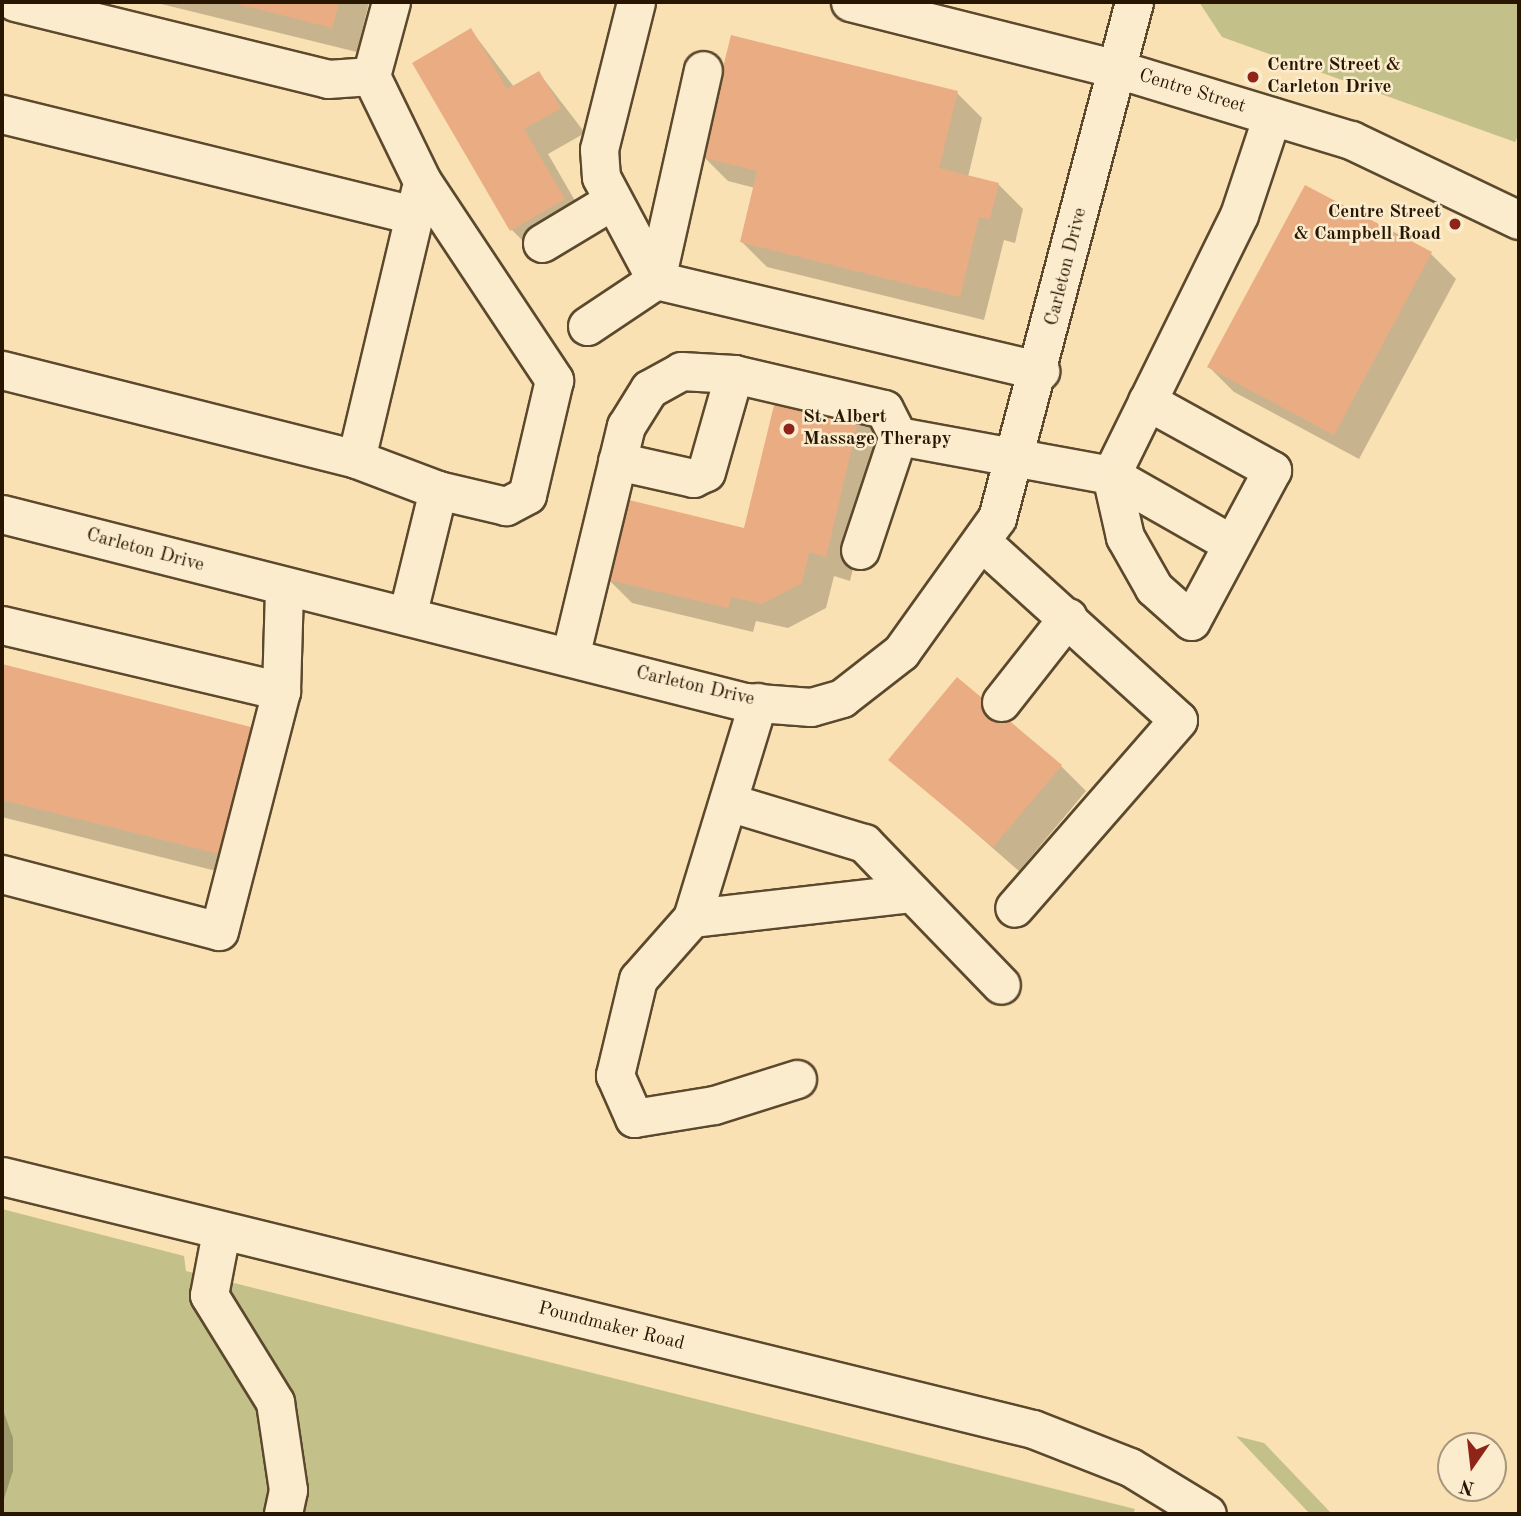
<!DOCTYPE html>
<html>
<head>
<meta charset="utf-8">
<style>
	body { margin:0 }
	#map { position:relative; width:1521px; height:1516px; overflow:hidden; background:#f9e1b3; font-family:"Old Standard TT",serif }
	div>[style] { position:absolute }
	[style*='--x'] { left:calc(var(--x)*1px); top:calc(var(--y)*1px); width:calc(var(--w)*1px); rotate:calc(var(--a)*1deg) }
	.green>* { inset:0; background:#c3c189 }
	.shadow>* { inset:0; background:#0003 }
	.building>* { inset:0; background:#eaad83 }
	.roads { filter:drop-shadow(2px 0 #5c492d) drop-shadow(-2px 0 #5c492d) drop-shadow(0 2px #5c492d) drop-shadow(0 -2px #5c492d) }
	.minor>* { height:37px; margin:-18.5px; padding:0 18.5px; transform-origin:18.5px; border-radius:18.5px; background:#fbecce }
	.dots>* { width:19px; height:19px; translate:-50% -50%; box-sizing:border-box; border:4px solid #fbecce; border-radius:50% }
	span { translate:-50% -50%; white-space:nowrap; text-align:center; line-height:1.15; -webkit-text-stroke:5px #fbecce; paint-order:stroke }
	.poi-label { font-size:19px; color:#281600; font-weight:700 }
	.left { translate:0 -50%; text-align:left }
	.right { translate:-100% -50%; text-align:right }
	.street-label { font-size:19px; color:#281600 }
	.frame { position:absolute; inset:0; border:4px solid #281600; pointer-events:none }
	.north { position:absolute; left:1437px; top:1432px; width:70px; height:70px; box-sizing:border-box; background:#fbecce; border:2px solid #a7967c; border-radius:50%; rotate:194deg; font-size:19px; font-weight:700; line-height:28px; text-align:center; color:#281600 }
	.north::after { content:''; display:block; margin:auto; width:24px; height:32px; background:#8f2418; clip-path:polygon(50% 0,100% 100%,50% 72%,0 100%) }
</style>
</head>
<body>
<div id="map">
	<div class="green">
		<div style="clip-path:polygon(1199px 2px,1519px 2px,1519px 134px,1515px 142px,1222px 37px)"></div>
		<div style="clip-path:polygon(2px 1209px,184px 1256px,186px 1271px,1135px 1509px,1133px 1514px,2px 1514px)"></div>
		<div style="clip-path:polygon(1236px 1436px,1264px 1443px,1332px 1514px,1310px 1514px)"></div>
	</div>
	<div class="shadow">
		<div style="clip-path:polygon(153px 2px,369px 2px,357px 52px)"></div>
		<div style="clip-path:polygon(471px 30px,514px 87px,539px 73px,585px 133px,548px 154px,589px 225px,537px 255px,512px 230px)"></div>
		<div style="clip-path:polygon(957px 93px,982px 118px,968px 177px,998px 184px,1023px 209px,1015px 243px,1004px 240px,984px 320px,767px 267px,742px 242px,755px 188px,728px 181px,703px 156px)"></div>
		<div style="clip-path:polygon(1431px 254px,1456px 279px,1359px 459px,1234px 392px,1209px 367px)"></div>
		<div style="clip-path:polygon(859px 414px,884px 439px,850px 581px,834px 576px,826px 608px,788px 628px,756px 621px,753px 632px,632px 603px,607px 578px,746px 530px)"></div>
		<div style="clip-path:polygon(2px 666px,250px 729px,275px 754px,244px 878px,2px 817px)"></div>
		<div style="clip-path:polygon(891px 759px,1061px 766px,1086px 791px,1019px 871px)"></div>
		<div style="clip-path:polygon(2px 1407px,13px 1438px,13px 1471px,2px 1505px)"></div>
	</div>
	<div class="building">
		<div style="clip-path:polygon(230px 2px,339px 2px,332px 28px)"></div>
		<div style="clip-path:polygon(471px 28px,507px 89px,539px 71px,561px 108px,524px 129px,565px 199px,510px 231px,412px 63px)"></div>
		<div style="clip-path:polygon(731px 35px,958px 91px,939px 168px,999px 183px,990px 219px,979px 217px,960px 297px,740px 242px,757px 171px,701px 157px)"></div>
		<div style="clip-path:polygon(1305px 185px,1432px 252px,1334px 435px,1207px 367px)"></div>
		<div style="clip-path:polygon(777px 393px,860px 413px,826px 557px,809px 552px,802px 583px,762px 604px,731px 597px,728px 608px,605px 579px,625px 499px,744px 528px)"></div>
		<div style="clip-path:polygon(2px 664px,251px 727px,219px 854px,2px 800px)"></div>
		<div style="clip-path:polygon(957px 677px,1062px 765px,993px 847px,888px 760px)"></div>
	</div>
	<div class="roads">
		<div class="minor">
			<div style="--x:15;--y:2;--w:322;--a:13.8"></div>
			<div style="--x:328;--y:79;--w:43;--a:-4"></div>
			<div style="--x:371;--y:76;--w:77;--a:-74.9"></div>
			<div style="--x:636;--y:2;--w:152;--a:104.1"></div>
			<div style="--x:599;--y:149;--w:28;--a:86"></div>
			<div style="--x:601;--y:177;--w:117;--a:61.9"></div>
			<div style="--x:656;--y:280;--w:395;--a:13.3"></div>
			<div style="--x:850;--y:2;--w:275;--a:14.1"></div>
			<div style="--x:1117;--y:69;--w:245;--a:16.9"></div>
			<div style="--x:1351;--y:140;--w:186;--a:25.5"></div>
			<div style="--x:371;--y:76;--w:117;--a:64.1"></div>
			<div style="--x:422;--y:181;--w:239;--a:56.4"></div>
			<div style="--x:554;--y:380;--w:118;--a:103.2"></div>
			<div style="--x:527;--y:495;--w:24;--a:152"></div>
			<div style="--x:506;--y:506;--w:70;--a:-166.8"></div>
			<div style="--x:2;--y:114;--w:424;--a:13.8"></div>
			<div style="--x:542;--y:243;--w:82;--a:-31"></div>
			<div style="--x:587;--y:326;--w:83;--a:-33.7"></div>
			<div style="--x:656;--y:280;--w:215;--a:-77.4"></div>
			<div style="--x:2;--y:370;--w:365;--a:14.1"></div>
			<div style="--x:356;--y:459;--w:88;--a:20.7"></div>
			<div style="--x:438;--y:490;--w:130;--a:103.8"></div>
			<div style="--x:1147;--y:401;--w:143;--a:28.9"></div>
			<div style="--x:1272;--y:470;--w:171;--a:118.2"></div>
			<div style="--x:1191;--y:621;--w:50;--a:-138.3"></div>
			<div style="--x:1154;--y:588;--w:59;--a:-119.6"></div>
			<div style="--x:1125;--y:537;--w:64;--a:-102.7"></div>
			<div style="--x:1111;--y:475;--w:290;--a:-63.8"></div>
			<div style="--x:1239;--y:215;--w:104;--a:-71.6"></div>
			<div style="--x:356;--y:459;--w:276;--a:-76.6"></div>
			<div style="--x:617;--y:461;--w:78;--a:12.6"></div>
			<div style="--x:693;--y:478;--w:14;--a:-25"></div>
			<div style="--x:706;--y:472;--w:102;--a:-74.1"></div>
			<div style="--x:2;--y:514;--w:766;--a:14.2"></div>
			<div style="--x:745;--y:702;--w:66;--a:4.3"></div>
			<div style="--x:811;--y:707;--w:32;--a:-16"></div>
			<div style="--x:842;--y:698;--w:75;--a:-37.9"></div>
			<div style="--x:901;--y:652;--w:165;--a:-54.4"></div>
			<div style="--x:997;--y:518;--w:534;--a:-75.13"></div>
			<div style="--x:983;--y:543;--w:263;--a:42.2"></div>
			<div style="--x:1178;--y:720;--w:249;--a:131.1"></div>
			<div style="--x:860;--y:550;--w:120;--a:-71.6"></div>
			<div style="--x:898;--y:436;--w:217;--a:10.4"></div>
			<div style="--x:1111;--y:475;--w:139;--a:29.7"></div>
			<div style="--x:2;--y:625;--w:287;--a:13.3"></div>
			<div style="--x:570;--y:657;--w:238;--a:-76.4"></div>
			<div style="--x:626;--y:426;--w:44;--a:-58.1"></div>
			<div style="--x:649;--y:389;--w:37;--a:-29"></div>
			<div style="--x:681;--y:371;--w:53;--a:3.2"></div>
			<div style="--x:734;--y:374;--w:154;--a:13.1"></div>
			<div style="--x:884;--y:409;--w:30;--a:63"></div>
			<div style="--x:758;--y:702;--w:226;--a:107"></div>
			<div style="--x:692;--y:918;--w:81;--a:131.5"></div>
			<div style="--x:638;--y:979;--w:99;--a:103.5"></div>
			<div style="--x:615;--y:1075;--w:47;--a:66.2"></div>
			<div style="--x:634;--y:1118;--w:81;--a:-9.2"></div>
			<div style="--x:714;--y:1105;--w:87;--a:-17.4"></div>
			<div style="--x:1001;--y:702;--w:108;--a:-51.8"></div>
			<div style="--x:728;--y:802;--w:142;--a:16.8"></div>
			<div style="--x:864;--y:843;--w:197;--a:46"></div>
			<div style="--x:2;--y:874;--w:224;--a:14.7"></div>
			<div style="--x:219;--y:931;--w:248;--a:-75.5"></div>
			<div style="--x:281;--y:691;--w:103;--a:-88.3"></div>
			<div style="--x:692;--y:918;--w:221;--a:-6.5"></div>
			<div style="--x:2;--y:1176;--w:1062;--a:13.79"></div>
			<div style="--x:1033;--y:1429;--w:104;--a:21.4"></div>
			<div style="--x:1130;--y:1467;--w:90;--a:31.4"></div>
			<div style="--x:221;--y:1232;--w:64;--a:100.8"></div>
			<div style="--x:209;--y:1295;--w:126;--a:58.3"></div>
			<div style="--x:275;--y:1402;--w:89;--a:81.6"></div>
			<div style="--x:288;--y:1490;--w:25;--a:102"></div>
		</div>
	</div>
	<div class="dots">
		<div style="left:1253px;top:77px;background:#8f2418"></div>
		<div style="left:1455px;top:224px;background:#8f2418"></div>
		<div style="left:789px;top:429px;background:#8f2418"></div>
	</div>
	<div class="poi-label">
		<span class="left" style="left:1267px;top:77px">Centre Street &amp;<br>Carleton Drive</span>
		<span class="right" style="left:1441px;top:224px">Centre Street<br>&amp; Campbell Road</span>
		<span class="left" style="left:803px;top:429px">St. Albert<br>Massage Therapy</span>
	</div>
	<div class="street-label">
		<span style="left:1192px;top:92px;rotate:17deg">Centre Street</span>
		<span style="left:1067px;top:267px;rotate:-76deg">Carleton Drive</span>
		<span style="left:145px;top:551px;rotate:15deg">Carleton Drive</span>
		<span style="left:695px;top:687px;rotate:13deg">Carleton Drive</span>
		<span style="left:611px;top:1327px;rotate:14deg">Poundmaker Road</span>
	</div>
	<div class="frame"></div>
	<div class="north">N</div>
</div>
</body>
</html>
